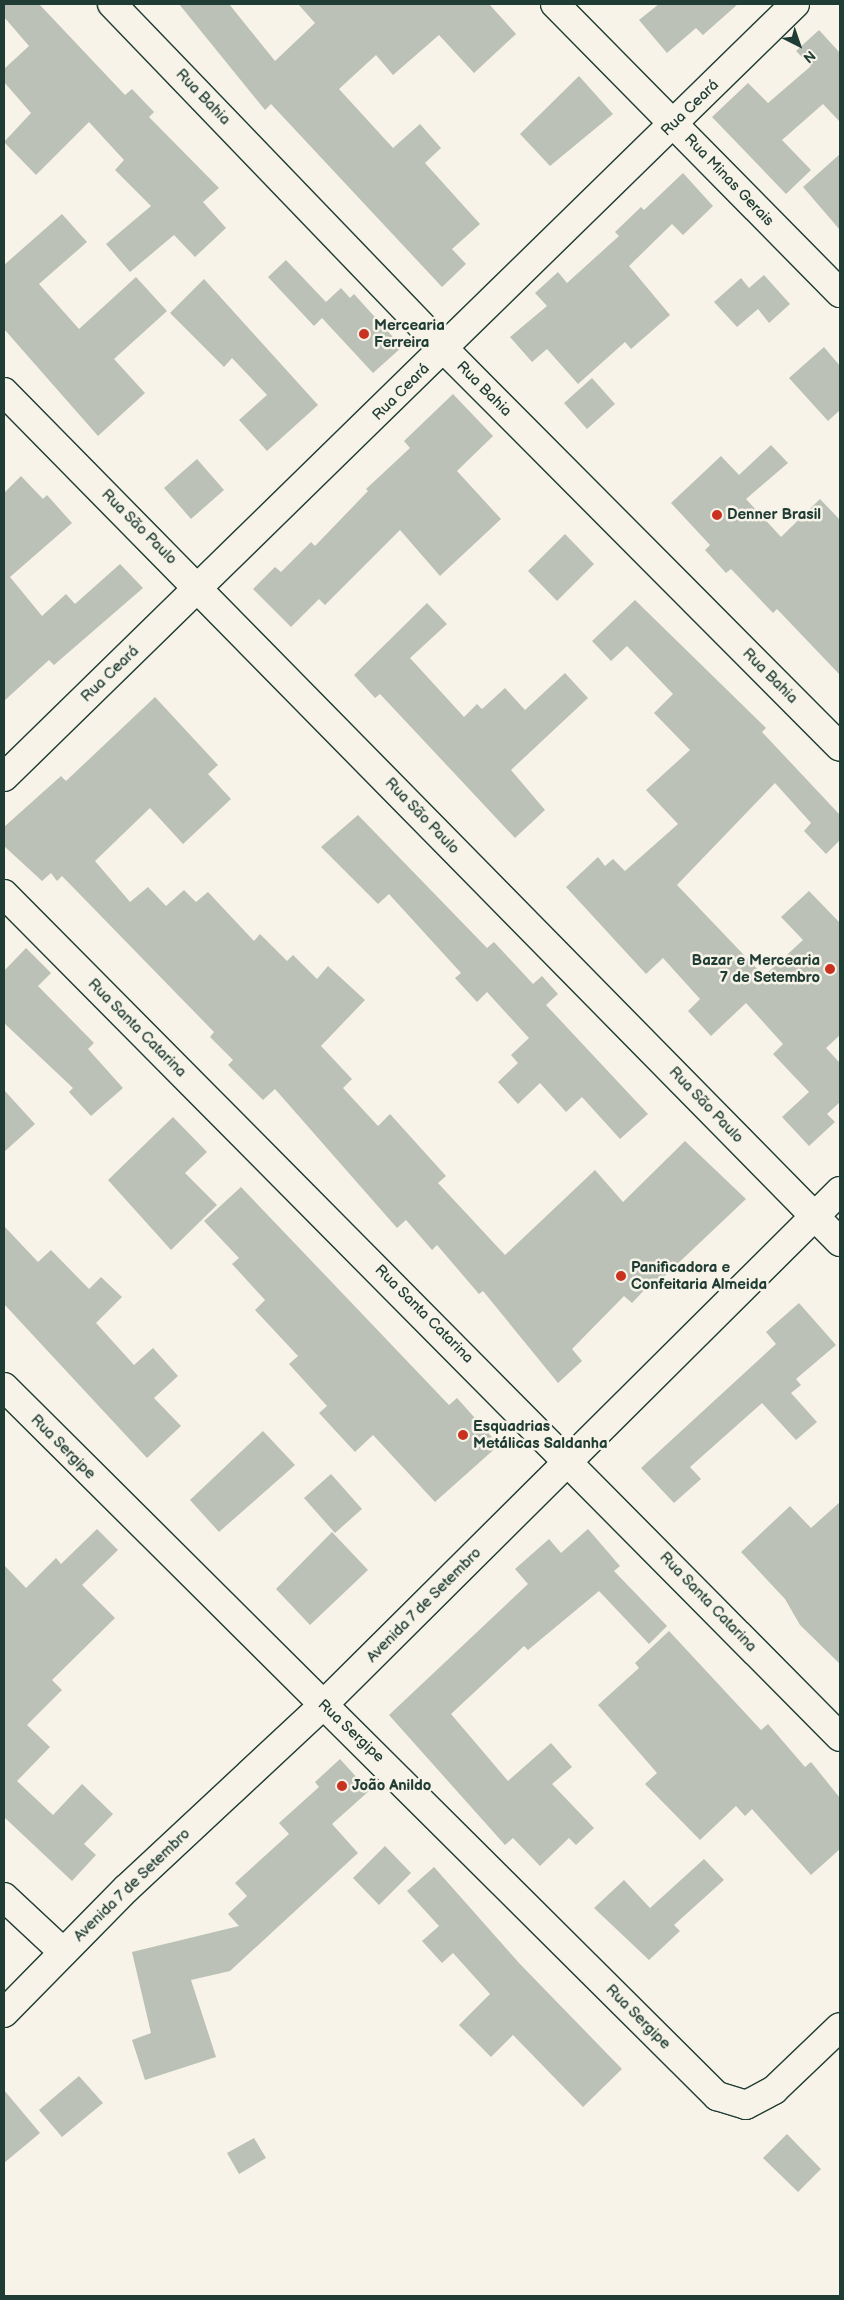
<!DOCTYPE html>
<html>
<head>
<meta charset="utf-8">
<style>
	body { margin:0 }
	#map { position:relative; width:844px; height:2300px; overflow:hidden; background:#f7f3e8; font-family:"Balsamiq Sans",sans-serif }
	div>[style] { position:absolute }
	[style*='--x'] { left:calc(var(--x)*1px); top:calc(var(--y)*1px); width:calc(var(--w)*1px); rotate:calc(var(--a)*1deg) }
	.building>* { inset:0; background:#bbc1b6 }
	.roads { filter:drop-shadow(1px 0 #1f3d34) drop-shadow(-1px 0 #1f3d34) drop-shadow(0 1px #1f3d34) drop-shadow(0 -1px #1f3d34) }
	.minor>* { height:28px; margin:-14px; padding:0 14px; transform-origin:14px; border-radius:14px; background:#f7f3e8 }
	.dots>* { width:14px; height:14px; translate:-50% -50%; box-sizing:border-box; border:2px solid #f7f3e8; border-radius:50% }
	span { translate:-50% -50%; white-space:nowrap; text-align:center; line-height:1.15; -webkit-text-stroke:5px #f7f3e8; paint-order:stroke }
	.street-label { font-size:15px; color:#1f3d34 }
	.poi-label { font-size:15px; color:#1f3d34; font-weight:700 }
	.left { translate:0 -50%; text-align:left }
	.right { translate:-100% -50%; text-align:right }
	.frame { position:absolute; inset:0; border:5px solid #1f3d34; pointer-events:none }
	.north { position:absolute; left:774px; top:20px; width:50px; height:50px; -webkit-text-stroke:4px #f7f3e8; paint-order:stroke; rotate:139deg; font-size:14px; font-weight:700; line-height:20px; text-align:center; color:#1f3d34 }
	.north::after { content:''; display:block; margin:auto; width:18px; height:22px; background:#1f3d34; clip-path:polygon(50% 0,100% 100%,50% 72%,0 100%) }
</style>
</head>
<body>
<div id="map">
	<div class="building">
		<div style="clip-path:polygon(4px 4px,39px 4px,125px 95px,132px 89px,154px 112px,149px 117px,219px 188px,203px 202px,226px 228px,195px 257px,174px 235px,130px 272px,106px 244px,151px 206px,115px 170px,124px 160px,89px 122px,36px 175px,4px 142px,31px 113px,4px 82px,4px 69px,29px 46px,4px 17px)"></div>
		<div style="clip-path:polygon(179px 4px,229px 4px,275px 61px,315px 23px,298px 4px,489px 4px,516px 34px,474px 73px,439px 35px,393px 75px,376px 55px,339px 89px,393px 148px,420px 124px,441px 148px,425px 163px,480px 224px,452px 249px,466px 264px,442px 287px,271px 104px,265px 110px)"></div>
		<div style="clip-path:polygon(659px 4px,738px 4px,703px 35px,696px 28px,667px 53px,639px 20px)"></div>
		<div style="clip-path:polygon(819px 30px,840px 53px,840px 122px,823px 104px,782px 140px,811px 170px,786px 194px,712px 117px,748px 83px,768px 103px,811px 66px,796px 51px)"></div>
		<div style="clip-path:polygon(579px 76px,613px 114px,550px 166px,520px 134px)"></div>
		<div style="clip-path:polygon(840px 154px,840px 230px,803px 187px)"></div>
		<div style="clip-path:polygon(683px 173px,713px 206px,683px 235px,672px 224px,629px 266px,670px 315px,631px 349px,625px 342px,578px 384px,547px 349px,532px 362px,510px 337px,547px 306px,535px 293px,558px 272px,567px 283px,619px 236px,615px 232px,641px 207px,644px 210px)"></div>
		<div style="clip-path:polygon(62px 214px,87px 242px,39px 284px,79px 329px,136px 277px,167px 311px,114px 359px,145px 393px,98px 436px,4px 329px,4px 265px)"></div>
		<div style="clip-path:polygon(286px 260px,326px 302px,341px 288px,350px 298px,354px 294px,402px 347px,373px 373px,322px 318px,314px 326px,268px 277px)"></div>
		<div style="clip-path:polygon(764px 275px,790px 304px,769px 323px,758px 309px,737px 327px,714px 302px,741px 278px,749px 288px)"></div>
		<div style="clip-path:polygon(204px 279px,318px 405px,267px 451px,239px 420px,267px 395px,232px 358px,224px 367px,170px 313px)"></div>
		<div style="clip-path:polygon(824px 347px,840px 366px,840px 410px,828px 421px,789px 378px)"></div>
		<div style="clip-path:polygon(592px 378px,615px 404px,587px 429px,564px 403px)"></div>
		<div style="clip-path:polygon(453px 394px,493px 436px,457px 471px,501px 519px,440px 576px,400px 530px,325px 605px,319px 599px,291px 627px,253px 589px,275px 567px,281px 572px,311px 542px,315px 546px,368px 491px,366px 489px,410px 448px,404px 441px)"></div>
		<div style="clip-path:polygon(771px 445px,788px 463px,746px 499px,781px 537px,820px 499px,840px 520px,840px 675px,777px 609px,773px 613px,731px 569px,726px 573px,705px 550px,710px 545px,671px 503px,721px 456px,739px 475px)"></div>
		<div style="clip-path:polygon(197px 459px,224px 490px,191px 519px,164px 488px)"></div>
		<div style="clip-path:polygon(21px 476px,43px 499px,47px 495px,72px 523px,10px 577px,42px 616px,66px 594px,75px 604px,120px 564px,143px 588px,54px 665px,49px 660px,4px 701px,4px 493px)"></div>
		<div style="clip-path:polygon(565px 534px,594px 564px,557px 601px,528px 571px)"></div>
		<div style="clip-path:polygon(635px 600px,766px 728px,762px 732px,840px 815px,840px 840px,826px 854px,804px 831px,811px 823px,775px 783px,677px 885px,764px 976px,803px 940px,781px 917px,809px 891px,840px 923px,840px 1035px,826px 1048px,840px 1063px,840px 1102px,827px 1114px,835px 1122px,809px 1146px,782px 1117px,809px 1092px,773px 1054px,783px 1044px,746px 1003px,711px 1036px,688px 1011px,700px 999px,663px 958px,646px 974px,566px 887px,598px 857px,605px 866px,613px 859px,625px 871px,678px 824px,646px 790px,690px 750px,654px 713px,673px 694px,627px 646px,611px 661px,592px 641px)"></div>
		<div style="clip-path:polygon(427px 603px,447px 624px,410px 658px,464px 717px,477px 704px,482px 709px,505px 688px,525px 710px,565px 673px,588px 698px,511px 770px,545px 810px,515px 838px,380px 694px,375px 698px,354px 675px)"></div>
		<div style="clip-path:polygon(155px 697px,218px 765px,208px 774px,231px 799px,183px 844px,150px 808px,95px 861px,130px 902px,148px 887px,166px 906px,184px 890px,196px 902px,208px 892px,254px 941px,260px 934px,287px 961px,293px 955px,317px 979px,328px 966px,365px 1000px,321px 1046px,352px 1079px,343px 1088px,378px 1126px,390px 1114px,446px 1176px,438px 1183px,505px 1255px,595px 1170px,623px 1202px,685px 1141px,746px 1199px,653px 1287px,650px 1284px,632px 1303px,624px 1296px,572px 1349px,582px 1361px,558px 1383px,483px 1291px,479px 1294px,437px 1245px,432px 1250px,406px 1220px,397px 1228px,275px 1089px,263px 1100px,228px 1065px,233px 1060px,210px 1037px,214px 1032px,62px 876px,57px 881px,51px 873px,42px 881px,4px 846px,4px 827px,61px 776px,66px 781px)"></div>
		<div style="clip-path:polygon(358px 815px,487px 948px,494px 942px,533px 984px,542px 976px,558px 994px,546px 1005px,648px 1114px,620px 1139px,582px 1097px,566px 1112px,540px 1083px,518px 1104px,498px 1082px,518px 1063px,511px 1055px,529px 1038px,487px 992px,477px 1002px,455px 978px,461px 973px,389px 894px,378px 904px,321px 847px)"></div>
		<div style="clip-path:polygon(26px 948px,51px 973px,38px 986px,94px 1043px,88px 1049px,123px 1088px,91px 1116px,69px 1092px,73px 1088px,4px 1023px,4px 971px)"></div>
		<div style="clip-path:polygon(4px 1090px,35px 1124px,4px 1152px)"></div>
		<div style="clip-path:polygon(173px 1117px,207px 1152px,185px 1173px,217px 1205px,171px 1250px,108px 1180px)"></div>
		<div style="clip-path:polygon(241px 1187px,449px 1405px,457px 1398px,499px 1445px,435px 1502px,373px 1435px,355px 1452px,319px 1413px,327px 1406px,289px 1364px,298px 1356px,255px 1310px,265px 1300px,232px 1264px,239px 1258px,204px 1221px)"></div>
		<div style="clip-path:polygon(4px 1226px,38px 1262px,51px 1250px,89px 1289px,101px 1277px,122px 1297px,96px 1323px,134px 1365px,153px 1348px,178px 1376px,154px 1398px,181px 1426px,147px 1458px,4px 1304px)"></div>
		<div style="clip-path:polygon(799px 1303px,836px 1345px,796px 1379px,801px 1385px,791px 1393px,817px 1422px,796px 1440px,762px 1403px,690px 1467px,701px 1479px,674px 1503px,641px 1468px,776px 1344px,766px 1332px)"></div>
		<div style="clip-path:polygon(263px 1431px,295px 1465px,219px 1532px,190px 1500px)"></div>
		<div style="clip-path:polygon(331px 1474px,362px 1509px,335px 1533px,304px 1498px)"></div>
		<div style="clip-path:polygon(840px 1502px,840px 1664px,800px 1625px,785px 1599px,741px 1552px,790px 1506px,811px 1528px)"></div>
		<div style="clip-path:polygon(97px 1529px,118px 1550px,82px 1585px,115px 1618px,52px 1680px,62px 1690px,27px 1725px,50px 1747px,17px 1781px,53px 1815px,82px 1784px,113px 1814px,84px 1844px,96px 1855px,72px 1881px,4px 1817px,4px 1565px,26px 1588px,56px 1558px,61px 1564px)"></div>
		<div style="clip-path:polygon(588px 1529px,620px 1566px,614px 1571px,667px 1626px,649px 1644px,599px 1591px,528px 1650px,524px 1646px,451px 1714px,508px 1781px,551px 1743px,572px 1767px,552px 1784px,594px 1828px,576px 1845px,569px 1838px,540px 1866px,513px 1838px,505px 1845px,389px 1715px,528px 1584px,515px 1569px,549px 1539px,561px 1553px)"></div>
		<div style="clip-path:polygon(332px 1532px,368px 1570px,310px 1625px,276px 1589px)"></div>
		<div style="clip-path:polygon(669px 1631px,761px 1730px,768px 1724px,805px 1767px,811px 1762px,840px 1798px,840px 1849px,811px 1875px,752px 1809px,745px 1816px,736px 1806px,700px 1840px,645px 1784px,657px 1773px,598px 1705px,639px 1668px,635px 1663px)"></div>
		<div style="clip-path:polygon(340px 1759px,369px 1791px,332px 1824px,358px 1853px,230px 1971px,191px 1980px,216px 2057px,145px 2080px,132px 2040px,151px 2033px,132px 1952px,239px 1926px,228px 1914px,247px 1896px,235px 1883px,289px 1834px,279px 1823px,319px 1787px,315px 1782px)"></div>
		<div style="clip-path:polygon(385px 1846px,411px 1873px,379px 1905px,353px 1878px)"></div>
		<div style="clip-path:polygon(704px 1859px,724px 1880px,674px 1925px,680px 1931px,649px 1960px,594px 1908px,624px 1880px,650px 1908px)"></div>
		<div style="clip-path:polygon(434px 1867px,519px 1963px,622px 2069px,583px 2107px,513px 2035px,491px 2057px,459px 2025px,490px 1994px,453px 1953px,442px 1963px,422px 1941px,439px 1926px,407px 1891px)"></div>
		<div style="clip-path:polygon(79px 2076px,103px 2103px,62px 2137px,39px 2110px)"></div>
		<div style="clip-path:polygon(4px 2090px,40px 2133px,4px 2163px)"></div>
		<div style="clip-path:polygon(787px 2134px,821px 2169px,798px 2192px,763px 2158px)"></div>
		<div style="clip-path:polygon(254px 2138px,266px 2158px,239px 2174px,227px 2153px)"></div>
	</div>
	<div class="roads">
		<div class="minor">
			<div style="--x:112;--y:4;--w:479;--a:46.1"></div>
			<div style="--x:444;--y:349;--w:561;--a:45.14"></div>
			<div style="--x:555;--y:4;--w:406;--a:45.4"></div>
			<div style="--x:4;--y:392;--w:1192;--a:45.48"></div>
			<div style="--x:4;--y:777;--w:1106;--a:-44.34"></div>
			<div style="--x:4;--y:894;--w:1187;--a:45.24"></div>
			<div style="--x:4;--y:1387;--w:1006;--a:44.84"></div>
			<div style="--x:717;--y:2096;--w:30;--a:17"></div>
			<div style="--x:746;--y:2105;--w:32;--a:-28"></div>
			<div style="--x:774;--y:2090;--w:91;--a:-43.7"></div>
			<div style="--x:4;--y:1897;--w:81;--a:43"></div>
			<div style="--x:4;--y:2013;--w:175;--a:-45.5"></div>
			<div style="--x:127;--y:1888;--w:268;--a:-43"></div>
			<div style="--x:323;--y:1705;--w:729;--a:-44.83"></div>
		</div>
	</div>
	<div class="dots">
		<div style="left:364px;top:334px;background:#c8321e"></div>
		<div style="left:717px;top:515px;background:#c8321e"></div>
		<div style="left:830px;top:969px;background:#c8321e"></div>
		<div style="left:621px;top:1276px;background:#c8321e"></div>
		<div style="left:463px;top:1435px;background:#c8321e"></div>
		<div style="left:342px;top:1786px;background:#c8321e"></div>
	</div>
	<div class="street-label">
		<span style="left:203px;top:97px;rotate:46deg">Rua Bahia</span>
		<span style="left:690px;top:108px;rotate:-44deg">Rua Ceará</span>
		<span style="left:729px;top:180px;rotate:46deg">Rua Minas Gerais</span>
		<span style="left:484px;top:389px;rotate:45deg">Rua Bahia</span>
		<span style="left:401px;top:392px;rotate:-45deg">Rua Ceará</span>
		<span style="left:139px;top:527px;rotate:45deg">Rua São Paulo</span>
		<span style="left:110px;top:674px;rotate:-44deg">Rua Ceará</span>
		<span style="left:770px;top:676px;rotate:45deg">Rua Bahia</span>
		<span style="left:422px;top:816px;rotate:46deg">Rua São Paulo</span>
		<span style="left:137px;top:1028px;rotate:45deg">Rua Santa Catarina</span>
		<span style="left:706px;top:1105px;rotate:46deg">Rua São Paulo</span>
		<span style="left:424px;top:1314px;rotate:45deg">Rua Santa Catarina</span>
		<span style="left:63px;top:1447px;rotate:45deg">Rua Sergipe</span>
		<span style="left:708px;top:1602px;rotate:46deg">Rua Santa Catarina</span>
		<span style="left:424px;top:1605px;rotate:-45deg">Avenida 7 de Setembro</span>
		<span style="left:351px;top:1731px;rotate:43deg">Rua Sergipe</span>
		<span style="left:132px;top:1885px;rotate:-44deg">Avenida 7 de Setembro</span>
		<span style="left:638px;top:2017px;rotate:45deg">Rua Sergipe</span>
	</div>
	<div class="poi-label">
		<span class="left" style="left:374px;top:334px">Mercearia<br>Ferreira</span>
		<span class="left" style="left:727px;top:515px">Denner Brasil</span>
		<span class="right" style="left:820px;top:969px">Bazar e Mercearia<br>7 de Setembro</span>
		<span class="left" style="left:631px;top:1276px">Panificadora e<br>Confeitaria Almeida</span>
		<span class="left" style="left:473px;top:1435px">Esquadrias<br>Metálicas Saldanha</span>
		<span class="left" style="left:352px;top:1786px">João Anildo</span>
	</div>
	<div class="frame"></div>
	<div class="north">N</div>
</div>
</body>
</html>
